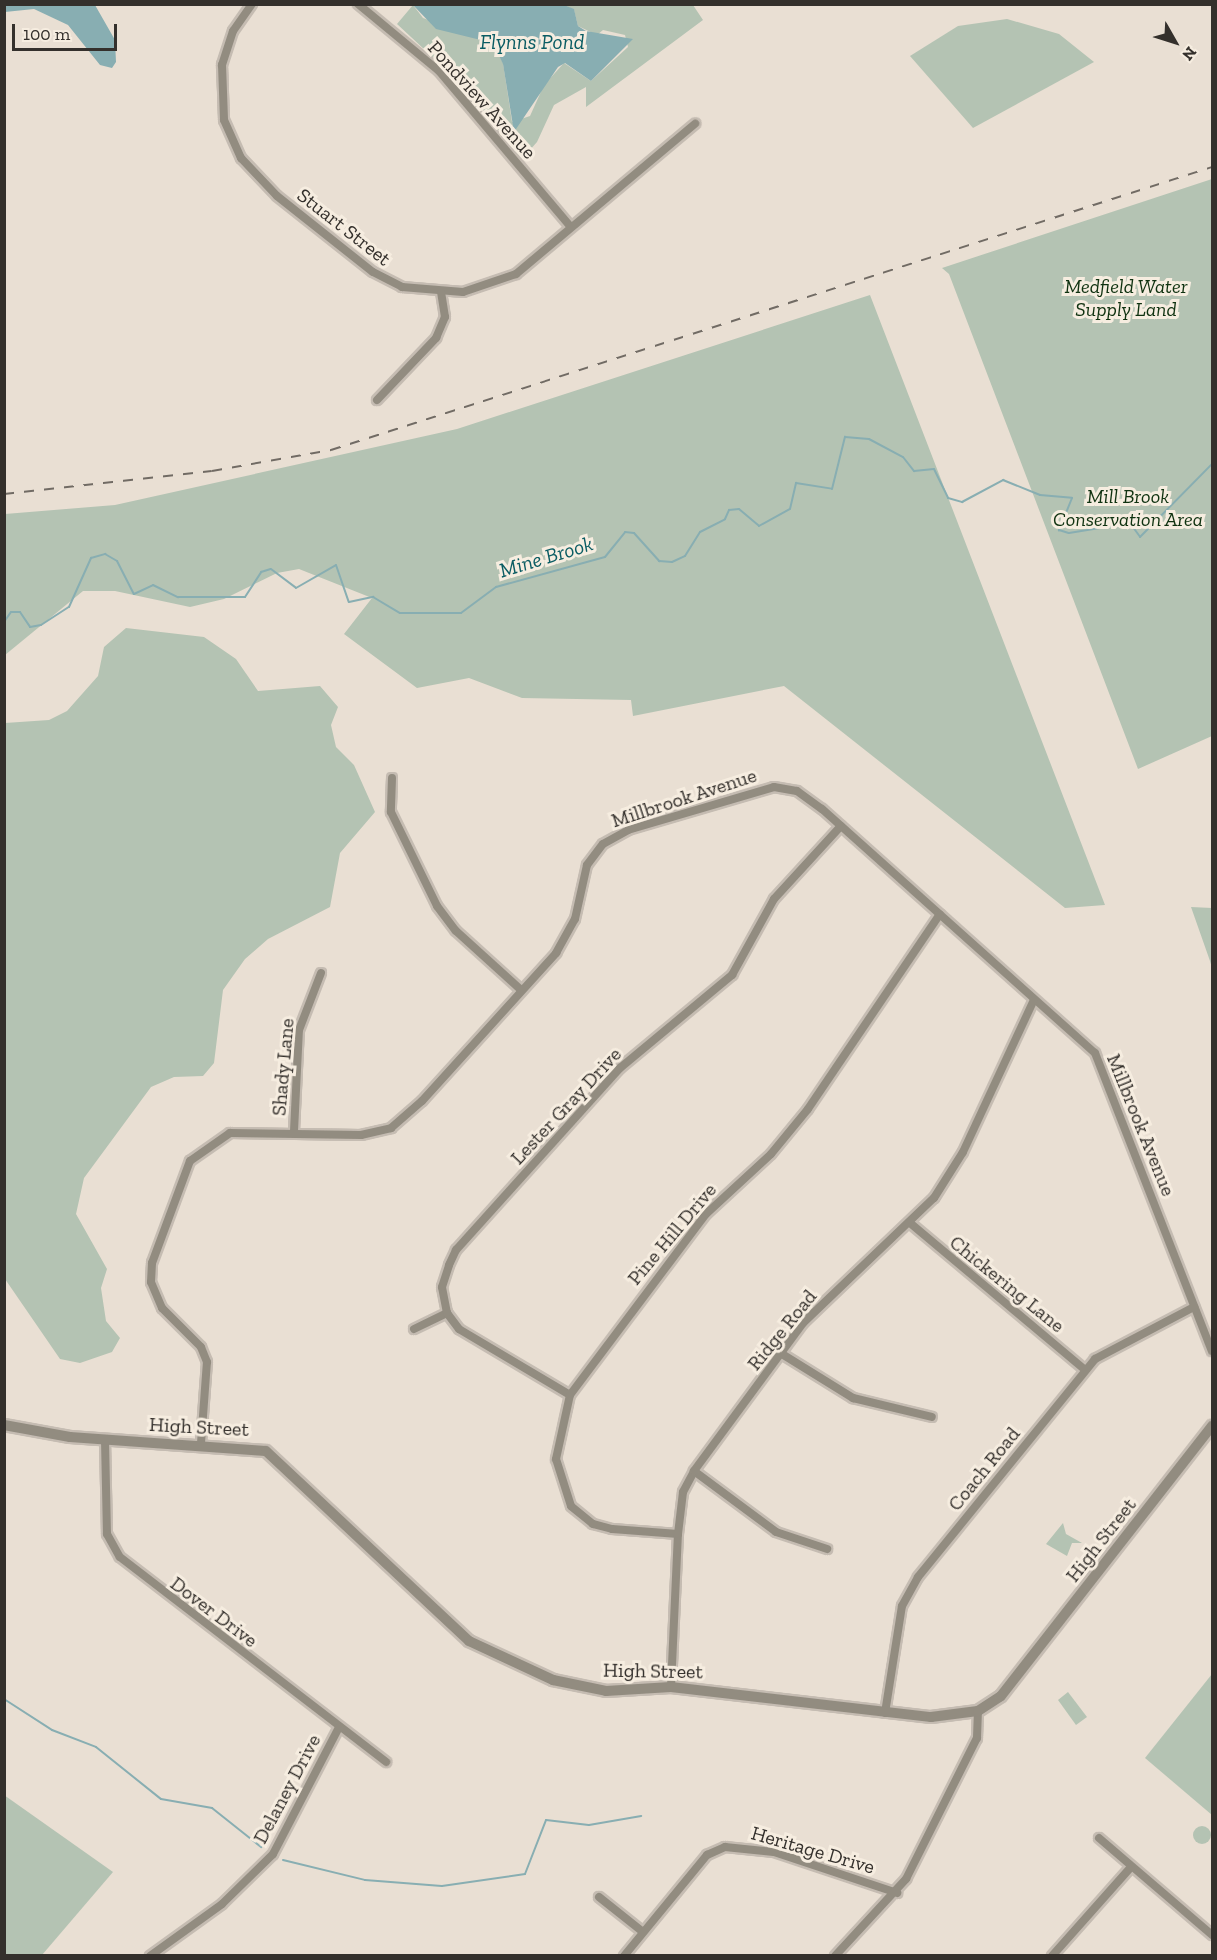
<!DOCTYPE html>
<html>
<head>
<meta charset="utf-8">
<style>
	body { margin:0 }
	#map { position:relative; width:1217px; height:1960px; overflow:hidden; background:#e9dfd3; font-family:"Zilla Slab",serif }
	div>[style] { position:absolute }
	[style*='--x'] { left:calc(var(--x)*1px); top:calc(var(--y)*1px); width:calc(var(--w)*1px); rotate:calc(var(--a)*1deg) }
	.green>* { inset:0; background:#b4c3b3 }
	.round { border-radius:50% }
	.water>* { inset:0; background:#88aeb2 }
	.stream>* { height:2px; margin:-1px; padding:0 1px; transform-origin:1px; border-radius:1px; background:#88aeb2 }
	.roads { filter:drop-shadow(2px 0 #c5bcb2) drop-shadow(-2px 0 #c5bcb2) drop-shadow(0 2px #c5bcb2) drop-shadow(0 -2px #c5bcb2) }
	.minor>* { height:8px; margin:-4px; padding:0 4px; transform-origin:4px; border-radius:4px; background:#928c80 }
	.tertiary>* { height:10px; margin:-5px; padding:0 5px; transform-origin:5px; border-radius:5px; background:#928c80 }
	.rail>* { height:2px; margin-top:-1px; transform-origin:0; background:repeating-linear-gradient(90deg,#716b64 0 10px,transparent 0 20px) }
	span { translate:-50% -50%; white-space:nowrap; text-align:center; line-height:1.15; -webkit-text-stroke:6px #f6ede0; paint-order:stroke }
	.street-label { font-size:20px; color:#34302c }
	.park-label { font-size:20px; color:#0f3210; font-style:italic }
	.water-label { font-size:21px; color:#0a5c63; font-style:italic }
	.frame { position:absolute; inset:0; border:6px solid #34302c; pointer-events:none }
	.north { position:absolute; left:1145px; top:12px; width:60px; height:60px; -webkit-text-stroke:4px #f6ede0; paint-order:stroke; rotate:129deg; font-size:16px; font-weight:700; line-height:24px; text-align:center; color:#34302c }
	.north::after { content:''; display:block; margin:auto; width:21px; height:27px; background:#34302c; clip-path:polygon(50% 0,100% 100%,50% 72%,0 100%) }
	.scale { position:absolute; left:12px; top:24px; width:105px; height:27px; box-sizing:border-box; border:3px solid #34302c; border-top:0; padding-left:8px; font-size:18px; line-height:21px; white-space:nowrap; color:#34302c; -webkit-text-stroke:4px #f6ede0; paint-order:stroke }
</style>
</head>
<body>
<div id="map">
	<div class="green">
		<div style="clip-path:polygon(413px 5px,423px 18px,493px 43px,503px 63px,512px 122px,530px 116px,544px 85px,564px 63px,591px 81px,628px 47px,625px 35px,603px 30px,597px 35px,578px 26px,574px 10px,564px 5px,693px 5px,703px 20px,586px 107px,586px 87px,554px 105px,537px 142px,521px 160px,468px 90px,397px 24px)"></div>
		<div style="clip-path:polygon(1007px 19px,1059px 34px,1094px 62px,973px 128px,910px 56px,958px 26px)"></div>
		<div style="clip-path:polygon(1212px 179px,1212px 736px,1138px 769px,949px 274px,942px 268px)"></div>
		<div style="clip-path:polygon(870px 295px,1105px 905px,1065px 908px,784px 686px,633px 716px,631px 700px,522px 698px,469px 678px,417px 688px,344px 634px,372px 598px,299px 569px,277px 573px,224px 599px,190px 607px,115px 591px,83px 591px,5px 655px,5px 514px,115px 505px,457px 429px)"></div>
		<div style="clip-path:polygon(126px 628px,204px 637px,236px 659px,258px 691px,320px 686px,338px 707px,331px 725px,336px 747px,354px 765px,375px 812px,340px 853px,330px 907px,268px 939px,245px 959px,223px 990px,214px 1063px,203px 1076px,174px 1077px,151px 1087px,84px 1178px,76px 1214px,107px 1269px,101px 1288px,106px 1321px,120px 1338px,112px 1352px,80px 1363px,60px 1359px,5px 1279px,5px 723px,49px 720px,67px 711px,98px 676px,104px 647px)"></div>
		<div style="clip-path:polygon(1191px 907px,1212px 908px,1212px 968px,1210px 961px)"></div>
		<div style="clip-path:polygon(1063px 1523px,1066px 1534px,1082px 1543px,1072px 1543px,1067px 1556px,1046px 1544px)"></div>
		<div style="clip-path:polygon(1212px 1674px,1212px 1815px,1145px 1758px)"></div>
		<div style="clip-path:polygon(1068px 1692px,1087px 1717px,1076px 1725px,1058px 1700px)"></div>
		<div style="clip-path:polygon(4px 1795px,113px 1872px,42px 1955px,5px 1955px)"></div>
		<div class="round" style="left:1193px;top:1826px;width:18px;height:18px"></div>
	</div>
	<div class="water">
		<div style="clip-path:polygon(4px 5px,95px 5px,115px 40px,116px 62px,112px 68px,100px 65px,68px 25px,34px 9px,5px 12px)"></div>
		<div style="clip-path:polygon(413px 5px,564px 5px,574px 9px,578px 26px,586px 31px,633px 39px,591px 81px,565px 63px,558px 67px,514px 132px,503px 64px,493px 43px,436px 29px)"></div>
	</div>
	<div class="stream">
		<div style="--x:4;--y:622;--w:12;--a:-55"></div>
		<div style="--x:11;--y:612;--w:9;--a:0"></div>
		<div style="--x:20;--y:612;--w:18;--a:56"></div>
		<div style="--x:30;--y:627;--w:11;--a:-10"></div>
		<div style="--x:41;--y:625;--w:33;--a:-33"></div>
		<div style="--x:69;--y:607;--w:54;--a:-65.8"></div>
		<div style="--x:91;--y:558;--w:15;--a:-16"></div>
		<div style="--x:105;--y:554;--w:14;--a:30"></div>
		<div style="--x:117;--y:561;--w:37;--a:63"></div>
		<div style="--x:134;--y:594;--w:21;--a:-25"></div>
		<div style="--x:153;--y:585;--w:28;--a:26"></div>
		<div style="--x:178;--y:597;--w:67;--a:0"></div>
		<div style="--x:245;--y:597;--w:30;--a:-57"></div>
		<div style="--x:261;--y:572;--w:10;--a:-17"></div>
		<div style="--x:271;--y:569;--w:31;--a:37"></div>
		<div style="--x:296;--y:588;--w:46;--a:-29.9"></div>
		<div style="--x:336;--y:565;--w:39;--a:71"></div>
		<div style="--x:349;--y:602;--w:25;--a:-12"></div>
		<div style="--x:373;--y:597;--w:31;--a:31"></div>
		<div style="--x:400;--y:613;--w:61;--a:0"></div>
		<div style="--x:461;--y:613;--w:44;--a:-36.6"></div>
		<div style="--x:496;--y:587;--w:113;--a:-15.4"></div>
		<div style="--x:605;--y:557;--w:32;--a:-51"></div>
		<div style="--x:625;--y:532;--w:9;--a:6"></div>
		<div style="--x:634;--y:533;--w:38;--a:48"></div>
		<div style="--x:659;--y:561;--w:13;--a:4"></div>
		<div style="--x:672;--y:562;--w:14;--a:-25"></div>
		<div style="--x:685;--y:556;--w:28;--a:-58"></div>
		<div style="--x:700;--y:532;--w:28;--a:-27"></div>
		<div style="--x:725;--y:519;--w:10;--a:-66"></div>
		<div style="--x:729;--y:510;--w:10;--a:-6"></div>
		<div style="--x:739;--y:509;--w:26;--a:40"></div>
		<div style="--x:759;--y:526;--w:35;--a:-29"></div>
		<div style="--x:790;--y:509;--w:27;--a:-77"></div>
		<div style="--x:796;--y:483;--w:36;--a:9"></div>
		<div style="--x:832;--y:489;--w:54;--a:-76"></div>
		<div style="--x:845;--y:437;--w:24;--a:5"></div>
		<div style="--x:869;--y:439;--w:38;--a:28"></div>
		<div style="--x:903;--y:457;--w:18;--a:52"></div>
		<div style="--x:914;--y:471;--w:20;--a:-6"></div>
		<div style="--x:934;--y:469;--w:32;--a:64"></div>
		<div style="--x:948;--y:498;--w:15;--a:16"></div>
		<div style="--x:962;--y:502;--w:47;--a:-28.2"></div>
		<div style="--x:1003;--y:480;--w:40;--a:22"></div>
		<div style="--x:1040;--y:495;--w:32;--a:5"></div>
		<div style="--x:1072;--y:498;--w:35;--a:112"></div>
		<div style="--x:1059;--y:530;--w:10;--a:17"></div>
		<div style="--x:1069;--y:533;--w:62;--a:-9.3"></div>
		<div style="--x:1130;--y:523;--w:17;--a:54"></div>
		<div style="--x:1140;--y:537;--w:103;--a:-45.4"></div>
		<div style="--x:4;--y:1699;--w:57;--a:32.9"></div>
		<div style="--x:52;--y:1730;--w:47;--a:21.1"></div>
		<div style="--x:96;--y:1747;--w:83;--a:38.7"></div>
		<div style="--x:161;--y:1799;--w:52;--a:10"></div>
		<div style="--x:212;--y:1808;--w:63;--a:38.5"></div>
		<div style="--x:283;--y:1860;--w:84;--a:13.7"></div>
		<div style="--x:365;--y:1880;--w:77;--a:4.5"></div>
		<div style="--x:442;--y:1886;--w:84;--a:-8.2"></div>
		<div style="--x:525;--y:1874;--w:58;--a:-68.7"></div>
		<div style="--x:546;--y:1820;--w:43;--a:6.6"></div>
		<div style="--x:589;--y:1825;--w:53;--a:-9.8"></div>
	</div>
	<div class="roads">
		<div class="minor">
			<div style="--x:252;--y:4;--w:33;--a:125"></div>
			<div style="--x:233;--y:31;--w:36;--a:108"></div>
			<div style="--x:222;--y:65;--w:55;--a:87.9"></div>
			<div style="--x:224;--y:120;--w:42;--a:65.9"></div>
			<div style="--x:241;--y:158;--w:52;--a:46.5"></div>
			<div style="--x:277;--y:196;--w:122;--a:38.4"></div>
			<div style="--x:373;--y:272;--w:33;--a:27"></div>
			<div style="--x:402;--y:287;--w:61;--a:4.7"></div>
			<div style="--x:463;--y:292;--w:56;--a:-18.8"></div>
			<div style="--x:516;--y:274;--w:234;--a:-40"></div>
			<div style="--x:358;--y:4;--w:105;--a:39.6"></div>
			<div style="--x:439;--y:71;--w:204;--a:49.8"></div>
			<div style="--x:377;--y:400;--w:86;--a:-46.4"></div>
			<div style="--x:436;--y:338;--w:23;--a:-67"></div>
			<div style="--x:445;--y:317;--w:24;--a:-99"></div>
			<div style="--x:392;--y:778;--w:34;--a:92"></div>
			<div style="--x:391;--y:812;--w:105;--a:63.9"></div>
			<div style="--x:437;--y:906;--w:31;--a:53"></div>
			<div style="--x:456;--y:931;--w:88;--a:42.2"></div>
			<div style="--x:294;--y:1131;--w:101;--a:-87.2"></div>
			<div style="--x:299;--y:1030;--w:61;--a:-68.9"></div>
			<div style="--x:910;--y:1223;--w:229;--a:40"></div>
			<div style="--x:414;--y:1329;--w:37;--a:-26"></div>
			<div style="--x:782;--y:1354;--w:84;--a:31.8"></div>
			<div style="--x:853;--y:1398;--w:81;--a:13.5"></div>
			<div style="--x:570;--y:1395;--w:129;--a:-149.3"></div>
			<div style="--x:459;--y:1329;--w:20;--a:-127"></div>
			<div style="--x:447;--y:1313;--w:26;--a:-101"></div>
			<div style="--x:442;--y:1287;--w:23;--a:-72"></div>
			<div style="--x:449;--y:1265;--w:17;--a:-65"></div>
			<div style="--x:456;--y:1250;--w:245;--a:-48"></div>
			<div style="--x:620;--y:1068;--w:146;--a:-39.7"></div>
			<div style="--x:732;--y:975;--w:87;--a:-61.1"></div>
			<div style="--x:774;--y:899;--w:99;--a:-47.5"></div>
			<div style="--x:105;--y:1440;--w:94;--a:88.8"></div>
			<div style="--x:107;--y:1534;--w:26;--a:61"></div>
			<div style="--x:120;--y:1557;--w:336;--a:37.6"></div>
			<div style="--x:201;--y:1443;--w:81;--a:-85.8"></div>
			<div style="--x:207;--y:1362;--w:16;--a:-112"></div>
			<div style="--x:201;--y:1347;--w:55;--a:-135"></div>
			<div style="--x:162;--y:1308;--w:28;--a:-113"></div>
			<div style="--x:151;--y:1282;--w:19;--a:-87"></div>
			<div style="--x:152;--y:1263;--w:109;--a:-69.6"></div>
			<div style="--x:190;--y:1161;--w:49;--a:-35"></div>
			<div style="--x:230;--y:1133;--w:131;--a:0.9"></div>
			<div style="--x:361;--y:1135;--w:31;--a:-13"></div>
			<div style="--x:391;--y:1128;--w:41;--a:-41.1"></div>
			<div style="--x:422;--y:1101;--w:200;--a:-47.8"></div>
			<div style="--x:556;--y:953;--w:39;--a:-61"></div>
			<div style="--x:575;--y:919;--w:55;--a:-77.5"></div>
			<div style="--x:587;--y:865;--w:26;--a:-53"></div>
			<div style="--x:603;--y:844;--w:29;--a:-29"></div>
			<div style="--x:628;--y:830;--w:152;--a:-16.4"></div>
			<div style="--x:774;--y:787;--w:23;--a:10"></div>
			<div style="--x:797;--y:791;--w:31;--a:36"></div>
			<div style="--x:822;--y:809;--w:366;--a:41.8"></div>
			<div style="--x:1095;--y:1053;--w:320;--a:68.6"></div>
			<div style="--x:694;--y:1471;--w:102;--a:36.6"></div>
			<div style="--x:776;--y:1532;--w:54;--a:18.4"></div>
			<div style="--x:678;--y:1534;--w:66;--a:-175.7"></div>
			<div style="--x:612;--y:1529;--w:20;--a:-165"></div>
			<div style="--x:593;--y:1524;--w:28;--a:-141"></div>
			<div style="--x:571;--y:1506;--w:49;--a:-107.7"></div>
			<div style="--x:556;--y:1459;--w:66;--a:-77.7"></div>
			<div style="--x:570;--y:1395;--w:226;--a:-53.1"></div>
			<div style="--x:706;--y:1214;--w:88;--a:-42.7"></div>
			<div style="--x:771;--y:1154;--w:58;--a:-50.6"></div>
			<div style="--x:808;--y:1109;--w:235;--a:-55.9"></div>
			<div style="--x:671;--y:1687;--w:153;--a:-87.4"></div>
			<div style="--x:678;--y:1534;--w:42;--a:-83.2"></div>
			<div style="--x:683;--y:1492;--w:24;--a:-62"></div>
			<div style="--x:694;--y:1471;--w:184;--a:-53.6"></div>
			<div style="--x:803;--y:1323;--w:181;--a:-43.7"></div>
			<div style="--x:934;--y:1198;--w:54;--a:-57.8"></div>
			<div style="--x:963;--y:1152;--w:166;--a:-65"></div>
			<div style="--x:885;--y:1713;--w:108;--a:-81"></div>
			<div style="--x:902;--y:1606;--w:33;--a:-61"></div>
			<div style="--x:918;--y:1577;--w:281;--a:-50.9"></div>
			<div style="--x:1095;--y:1359;--w:112;--a:-27.7"></div>
			<div style="--x:1099;--y:1838;--w:149;--a:40.6"></div>
			<div style="--x:599;--y:1897;--w:56;--a:38.5"></div>
			<div style="--x:150;--y:1956;--w:89;--a:-35.8"></div>
			<div style="--x:222;--y:1904;--w:71;--a:-44.4"></div>
			<div style="--x:273;--y:1854;--w:143;--a:-62.5"></div>
			<div style="--x:624;--y:1956;--w:131;--a:-50.6"></div>
			<div style="--x:707;--y:1855;--w:20;--a:-24"></div>
			<div style="--x:725;--y:1847;--w:49;--a:5.8"></div>
			<div style="--x:774;--y:1852;--w:130;--a:18.4"></div>
			<div style="--x:835;--y:1956;--w:105;--a:-47.3"></div>
			<div style="--x:906;--y:1879;--w:158;--a:-63.3"></div>
			<div style="--x:977;--y:1738;--w:27;--a:-88"></div>
			<div style="--x:1052;--y:1956;--w:118;--a:-48.4"></div>
		</div>
		<div class="tertiary">
			<div style="--x:4;--y:1425;--w:67;--a:10.3"></div>
			<div style="--x:70;--y:1437;--w:196;--a:4.1"></div>
			<div style="--x:266;--y:1451;--w:278;--a:43.1"></div>
			<div style="--x:469;--y:1641;--w:93;--a:24.9"></div>
			<div style="--x:553;--y:1680;--w:54;--a:11.7"></div>
			<div style="--x:606;--y:1691;--w:65;--a:-3.5"></div>
			<div style="--x:671;--y:1687;--w:262;--a:6.6"></div>
			<div style="--x:931;--y:1717;--w:47;--a:-7.3"></div>
			<div style="--x:978;--y:1711;--w:27;--a:-33"></div>
			<div style="--x:1001;--y:1696;--w:343;--a:-52"></div>
		</div>
	</div>
	<div class="rail">
		<div style="--x:4;--y:494;--w:209;--a:-6.3"></div>
		<div style="--x:212;--y:471;--w:121;--a:-10"></div>
		<div style="--x:331;--y:450;--w:925;--a:-17.81"></div>
	</div>
	<div class="street-label">
		<span style="left:482px;top:100px;rotate:48deg">Pondview Avenue</span>
		<span style="left:344px;top:227px;rotate:38deg">Stuart Street</span>
		<span style="left:684px;top:798px;rotate:-18deg">Millbrook Avenue</span>
		<span style="left:283px;top:1067px;rotate:-85deg">Shady Lane</span>
		<span style="left:566px;top:1106px;rotate:-47deg">Lester Gray Drive</span>
		<span style="left:1141px;top:1125px;rotate:68deg">Millbrook Avenue</span>
		<span style="left:672px;top:1234px;rotate:-50deg">Pine Hill Drive</span>
		<span style="left:1007px;top:1284px;rotate:39deg">Chickering Lane</span>
		<span style="left:782px;top:1330px;rotate:-51deg">Ridge Road</span>
		<span style="left:199px;top:1427px;rotate:3deg">High Street</span>
		<span style="left:984px;top:1469px;rotate:-51deg">Coach Road</span>
		<span style="left:1101px;top:1540px;rotate:-52deg">High Street</span>
		<span style="left:214px;top:1612px;rotate:37deg">Dover Drive</span>
		<span style="left:653px;top:1671px;rotate:1deg">High Street</span>
		<span style="left:287px;top:1789px;rotate:-62deg">Delaney Drive</span>
		<span style="left:813px;top:1850px;rotate:16deg">Heritage Drive</span>
	</div>
	<div class="park-label">
		<span style="left:1126px;top:298px">Medfield Water<br>Supply Land</span>
		<span style="left:1128px;top:508px">Mill Brook<br>Conservation Area</span>
	</div>
	<div class="water-label">
		<span style="left:532px;top:42px">Flynns Pond</span>
		<span style="left:546px;top:557px;rotate:-17deg">Mine Brook</span>
	</div>
	<div class="frame"></div>
	<div class="north">N</div>
	<div class="scale">100 m</div>
</div>
</body>
</html>
